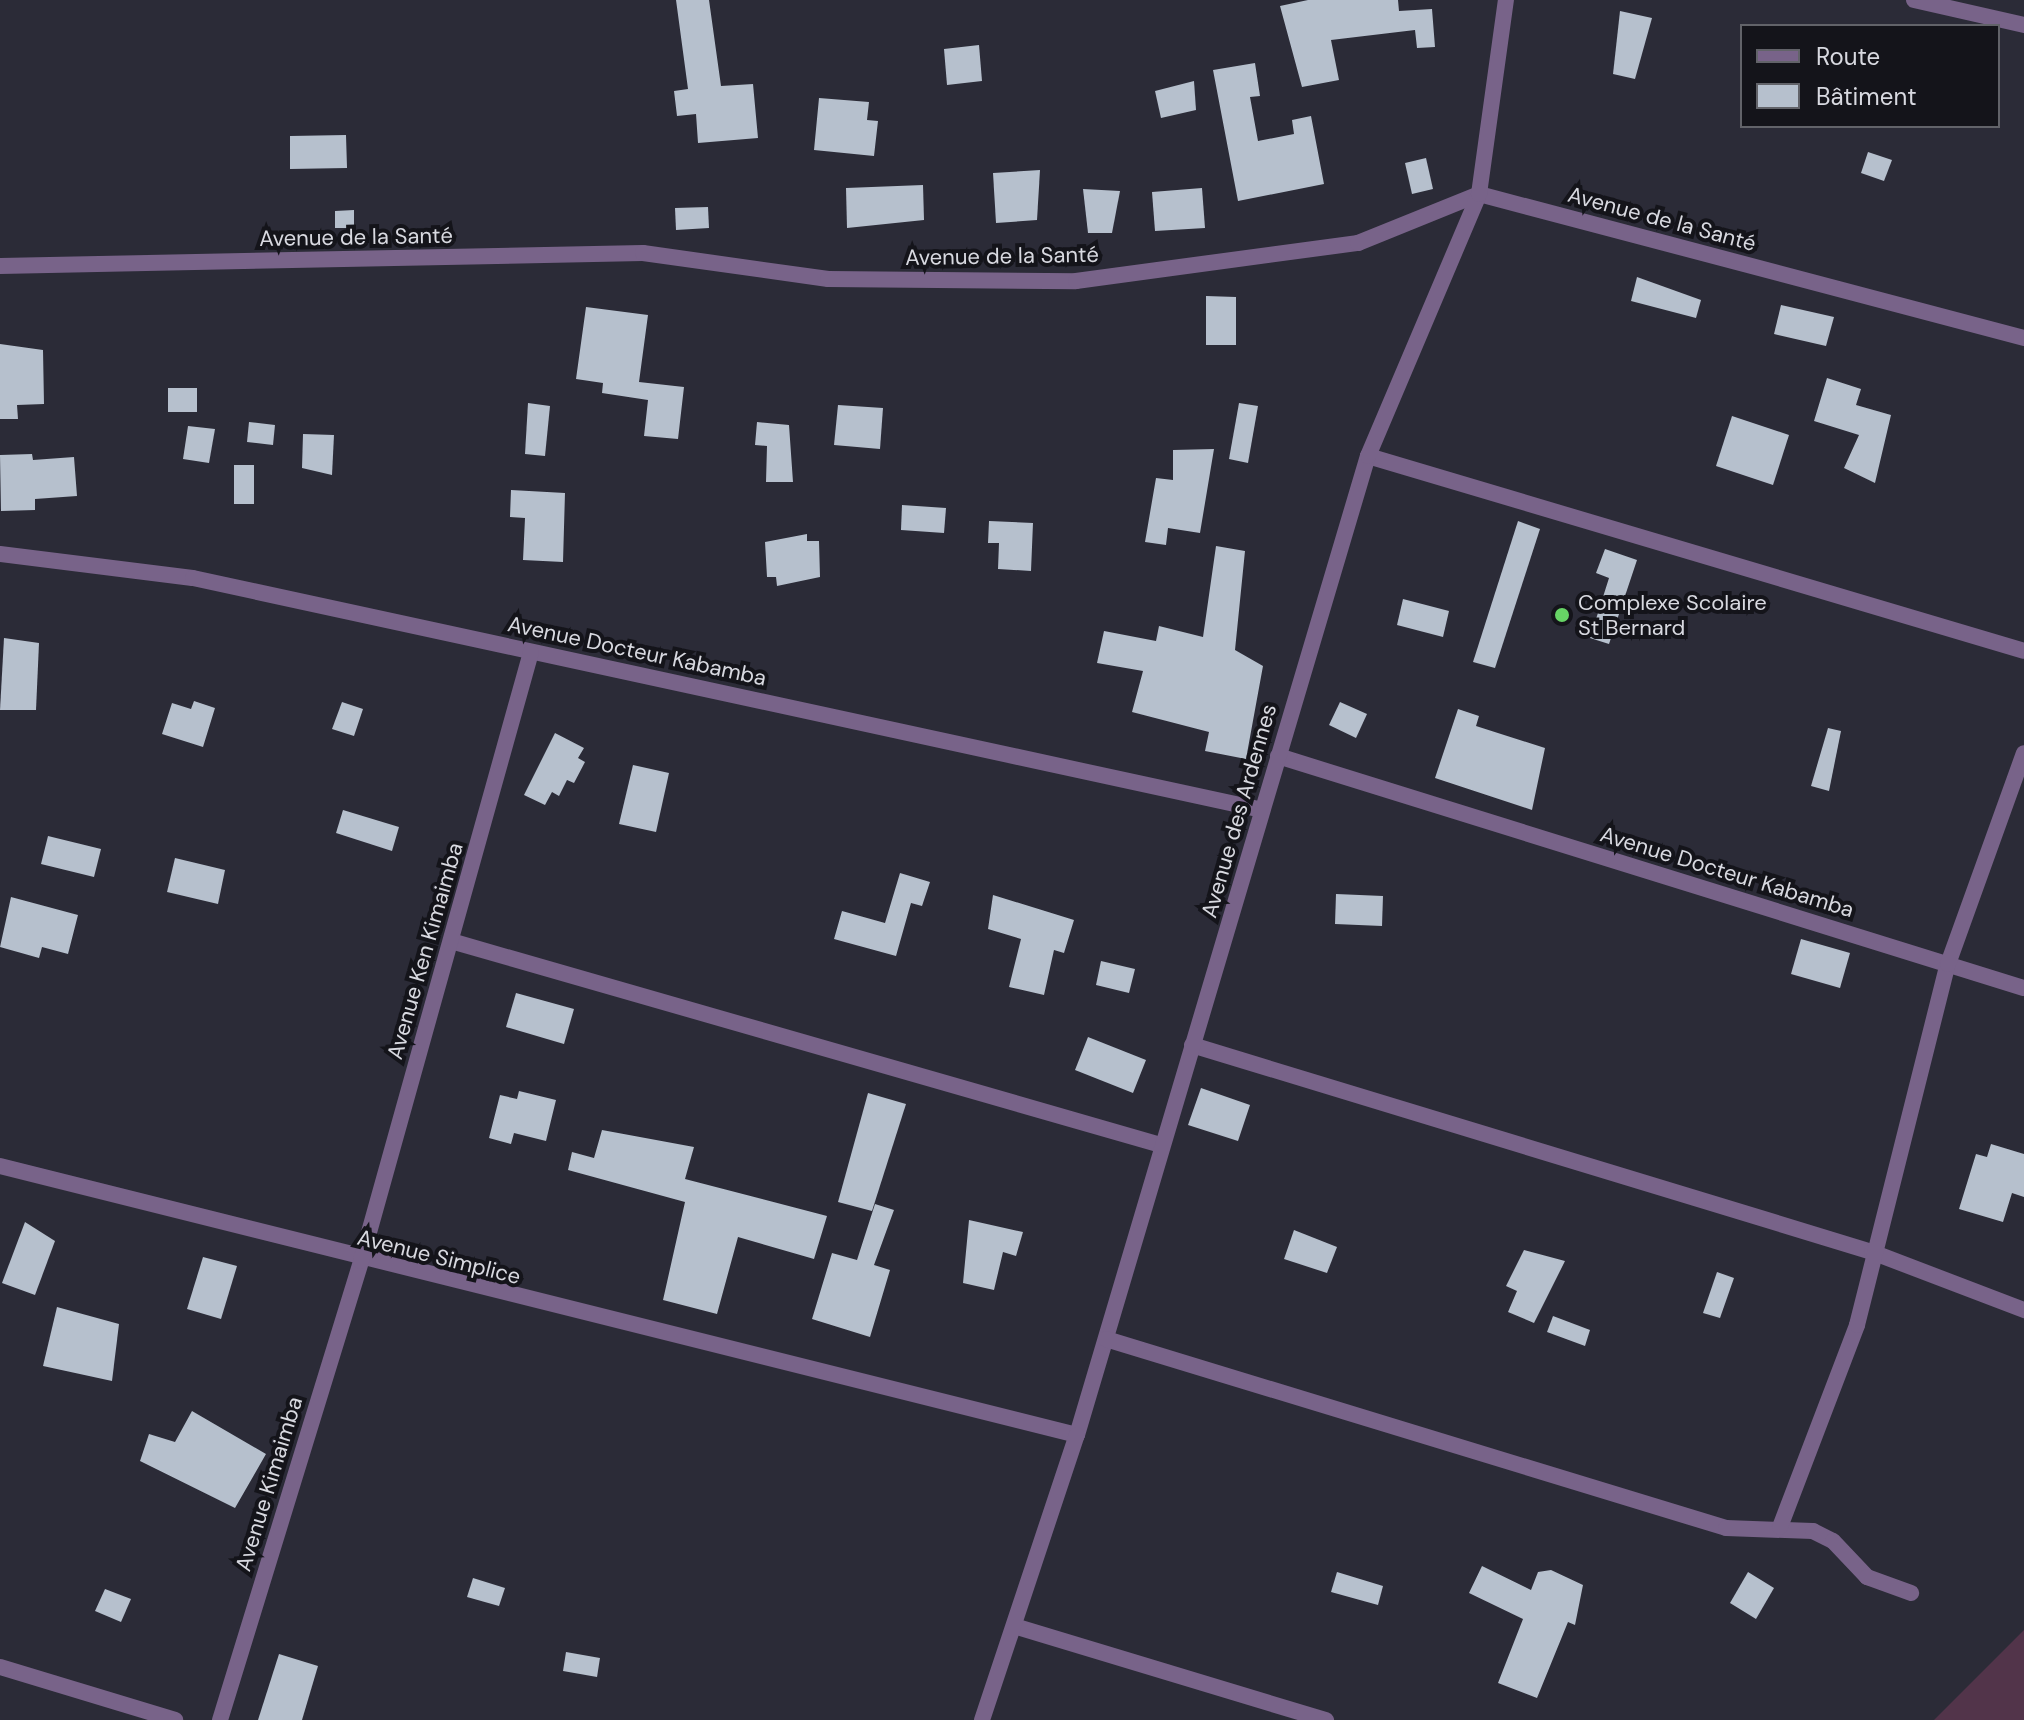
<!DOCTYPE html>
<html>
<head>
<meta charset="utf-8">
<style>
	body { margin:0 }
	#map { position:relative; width:2024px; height:1720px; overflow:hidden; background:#2b2b37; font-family:"DM Sans",sans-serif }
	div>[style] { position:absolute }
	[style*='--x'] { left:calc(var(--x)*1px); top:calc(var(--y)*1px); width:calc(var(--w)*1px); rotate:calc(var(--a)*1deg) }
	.green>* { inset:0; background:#52344a }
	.building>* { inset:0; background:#b6c0cd }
	.minor>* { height:16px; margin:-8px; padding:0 8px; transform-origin:8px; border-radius:8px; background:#786389 }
	.dots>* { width:22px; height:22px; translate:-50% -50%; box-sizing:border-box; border:4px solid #14141a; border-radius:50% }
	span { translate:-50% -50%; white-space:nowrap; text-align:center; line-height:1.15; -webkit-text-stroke:8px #14141a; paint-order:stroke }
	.street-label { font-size:22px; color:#d8d9e0 }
	.poi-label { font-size:22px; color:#d8d9e0 }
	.left { translate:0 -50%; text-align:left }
	.legend { position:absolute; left:1740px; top:24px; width:260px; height:104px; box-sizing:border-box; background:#14141a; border:2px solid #626369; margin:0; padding:10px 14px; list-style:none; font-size:24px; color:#d8d9e0 }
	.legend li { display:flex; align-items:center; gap:16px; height:40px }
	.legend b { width:40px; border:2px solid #626369 }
</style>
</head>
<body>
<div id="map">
	<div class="green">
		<div style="clip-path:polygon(2024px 1630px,2024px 1720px,1934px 1720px)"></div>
	</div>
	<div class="building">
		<div style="clip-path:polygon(676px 0,709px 0,721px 86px,753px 84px,758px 138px,698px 143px,696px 114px,677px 116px,674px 91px,688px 89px)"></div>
		<div style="clip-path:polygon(1308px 0,1398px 0,1399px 11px,1432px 9px,1435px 47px,1417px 48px,1415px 30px,1331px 40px,1339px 80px,1302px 87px,1280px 6px)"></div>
		<div style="clip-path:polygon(1620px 11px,1652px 18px,1635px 79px,1613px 74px)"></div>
		<div style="clip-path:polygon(979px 45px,982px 81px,947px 85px,944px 49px)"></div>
		<div style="clip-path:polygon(1255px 63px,1260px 96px,1250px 97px,1258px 141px,1294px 134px,1292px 120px,1311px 116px,1324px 184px,1238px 201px,1213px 70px)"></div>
		<div style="clip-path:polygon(1194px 81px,1196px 110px,1161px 118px,1155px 91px)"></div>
		<div style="clip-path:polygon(819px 98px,869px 102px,867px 120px,878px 121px,874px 156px,814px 150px)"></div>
		<div style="clip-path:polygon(346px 135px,347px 168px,290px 169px,290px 136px)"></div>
		<div style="clip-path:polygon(1868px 152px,1892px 160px,1884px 181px,1861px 173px)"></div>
		<div style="clip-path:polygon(1426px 158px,1433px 189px,1412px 194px,1405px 163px)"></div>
		<div style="clip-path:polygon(1040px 170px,1037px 220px,996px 223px,993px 173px)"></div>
		<div style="clip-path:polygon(923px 185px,924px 220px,847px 228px,846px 188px)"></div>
		<div style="clip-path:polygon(1202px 188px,1205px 228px,1155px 231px,1152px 192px)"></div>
		<div style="clip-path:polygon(1083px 189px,1120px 191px,1112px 233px,1088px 233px)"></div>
		<div style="clip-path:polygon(708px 207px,709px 228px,676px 230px,675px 208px)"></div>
		<div style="clip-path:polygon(354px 210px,354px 228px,335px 228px,335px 211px)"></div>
		<div style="clip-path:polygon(1637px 277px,1701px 300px,1696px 318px,1631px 301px)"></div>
		<div style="clip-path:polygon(1206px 296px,1236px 297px,1236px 345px,1206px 345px)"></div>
		<div style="clip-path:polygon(1781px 305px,1834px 317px,1826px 346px,1774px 334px)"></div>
		<div style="clip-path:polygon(586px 307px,648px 315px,639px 382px,684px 387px,678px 439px,644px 436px,648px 400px,602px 393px,603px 383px,576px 379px)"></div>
		<div style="clip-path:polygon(0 344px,43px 350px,44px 404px,17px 405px,18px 419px,0 419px)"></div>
		<div style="clip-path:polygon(1827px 378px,1861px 389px,1856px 405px,1891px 415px,1875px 483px,1844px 468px,1859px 435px,1814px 421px)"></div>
		<div style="clip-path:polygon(168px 388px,197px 388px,197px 412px,168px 412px)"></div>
		<div style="clip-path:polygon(528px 403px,550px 406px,545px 456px,525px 454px)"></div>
		<div style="clip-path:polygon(1239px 403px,1258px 406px,1248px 463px,1229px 459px)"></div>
		<div style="clip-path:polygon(838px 405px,883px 408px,880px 449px,834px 445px)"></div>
		<div style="clip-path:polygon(1732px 416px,1789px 435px,1773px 485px,1716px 466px)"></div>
		<div style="clip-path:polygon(249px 422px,275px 425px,273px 445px,247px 442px)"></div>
		<div style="clip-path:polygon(757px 422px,789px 425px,793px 482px,766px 482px,767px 446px,755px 445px)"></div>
		<div style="clip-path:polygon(188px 426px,215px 429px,209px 463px,183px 459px)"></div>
		<div style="clip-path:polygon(303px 434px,334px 435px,332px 475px,302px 468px)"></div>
		<div style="clip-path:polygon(1214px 449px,1200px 533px,1168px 528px,1166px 545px,1145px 542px,1156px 478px,1173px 480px,1173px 450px)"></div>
		<div style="clip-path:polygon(32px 454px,33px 460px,74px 457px,77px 496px,35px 499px,35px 510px,1px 511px,0 455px)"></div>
		<div style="clip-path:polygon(234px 465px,254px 465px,254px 504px,234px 504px)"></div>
		<div style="clip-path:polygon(511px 490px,565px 493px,563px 562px,523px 560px,525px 518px,510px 517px)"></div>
		<div style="clip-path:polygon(902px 505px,946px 508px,944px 533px,901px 530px)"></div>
		<div style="clip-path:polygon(989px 521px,1033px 523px,1031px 571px,998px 569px,999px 543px,988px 543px)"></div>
		<div style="clip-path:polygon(1518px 521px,1540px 529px,1495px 668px,1473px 662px)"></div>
		<div style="clip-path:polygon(807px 534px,807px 541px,819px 541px,820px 577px,777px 586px,776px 577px,767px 577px,765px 542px)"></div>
		<div style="clip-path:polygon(1216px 546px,1245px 551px,1235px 650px,1263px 666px,1246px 759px,1205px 751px,1209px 732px,1132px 712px,1143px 671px,1097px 663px,1104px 631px,1156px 641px,1159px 626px,1203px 637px)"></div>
		<div style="clip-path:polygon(1605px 549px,1637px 560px,1609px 644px,1590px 638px,1609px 578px,1596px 573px)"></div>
		<div style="clip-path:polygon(1403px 599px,1449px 611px,1443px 637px,1397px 625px)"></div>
		<div style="clip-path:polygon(4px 638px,39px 643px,36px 710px,0 710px)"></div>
		<div style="clip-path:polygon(194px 701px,215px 708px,203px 747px,162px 734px,172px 703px,191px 709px)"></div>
		<div style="clip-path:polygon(342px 702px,363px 709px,354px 736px,332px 729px)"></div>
		<div style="clip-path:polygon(1340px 702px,1367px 714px,1356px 738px,1329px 725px)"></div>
		<div style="clip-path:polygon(1458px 709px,1479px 716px,1476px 726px,1545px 748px,1532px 810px,1435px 778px)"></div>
		<div style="clip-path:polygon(1828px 728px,1841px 731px,1829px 791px,1811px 786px)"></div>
		<div style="clip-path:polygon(555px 733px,584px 748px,578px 758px,585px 762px,574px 783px,567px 780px,559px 796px,552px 792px,545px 805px,524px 795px)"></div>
		<div style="clip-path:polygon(633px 765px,669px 773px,656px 832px,619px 824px)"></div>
		<div style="clip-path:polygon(343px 810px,399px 827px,392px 851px,336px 833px)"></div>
		<div style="clip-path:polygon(48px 836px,101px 849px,94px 877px,41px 864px)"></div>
		<div style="clip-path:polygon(175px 858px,225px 870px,218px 904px,167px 892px)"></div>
		<div style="clip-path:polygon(900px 873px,930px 882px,922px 906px,911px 903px,896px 956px,834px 939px,842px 911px,885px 923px)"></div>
		<div style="clip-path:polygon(1336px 894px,1383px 896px,1382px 926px,1335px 924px)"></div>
		<div style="clip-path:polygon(993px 895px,1074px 920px,1064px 953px,1054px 950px,1044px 995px,1009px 987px,1021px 939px,988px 929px)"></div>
		<div style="clip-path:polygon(11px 897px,78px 915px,68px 954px,42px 947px,39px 958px,0 947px)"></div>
		<div style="clip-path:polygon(1801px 939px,1850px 953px,1840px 988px,1791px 974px)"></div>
		<div style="clip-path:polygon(1101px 961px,1135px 969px,1129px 993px,1096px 985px)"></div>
		<div style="clip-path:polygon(516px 993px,574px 1009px,564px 1044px,506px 1027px)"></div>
		<div style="clip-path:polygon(1088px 1037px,1146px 1060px,1133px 1093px,1075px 1070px)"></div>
		<div style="clip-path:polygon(1201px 1088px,1250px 1105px,1238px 1141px,1188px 1125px)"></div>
		<div style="clip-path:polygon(519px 1091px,556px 1100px,546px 1141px,514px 1133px,511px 1144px,489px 1138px,500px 1095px,517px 1099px)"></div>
		<div style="clip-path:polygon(868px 1093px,906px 1104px,872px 1211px,838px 1202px)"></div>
		<div style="clip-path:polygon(602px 1130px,694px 1147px,685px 1179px,827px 1216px,814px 1259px,738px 1237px,717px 1314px,663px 1300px,685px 1202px,568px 1170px,572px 1152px,594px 1158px)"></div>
		<div style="clip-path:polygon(1991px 1144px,2024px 1154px,2024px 1197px,2012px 1193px,2003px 1222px,1959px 1209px,1976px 1154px,1987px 1157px)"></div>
		<div style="clip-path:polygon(875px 1204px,894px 1210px,874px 1265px,890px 1270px,870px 1337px,812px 1319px,832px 1253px,857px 1260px)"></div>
		<div style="clip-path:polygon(969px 1220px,1023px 1232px,1016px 1256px,1003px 1252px,994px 1290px,963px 1283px)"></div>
		<div style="clip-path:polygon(25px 1222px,55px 1241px,35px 1295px,2px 1283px)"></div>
		<div style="clip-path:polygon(1294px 1230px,1337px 1247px,1327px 1273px,1284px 1259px)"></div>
		<div style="clip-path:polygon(1524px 1250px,1565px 1261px,1534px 1323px,1508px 1312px,1517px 1291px,1506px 1286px)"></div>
		<div style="clip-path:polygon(203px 1257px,237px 1266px,221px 1319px,187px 1309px)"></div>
		<div style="clip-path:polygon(1717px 1272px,1734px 1278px,1720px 1318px,1703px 1313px)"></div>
		<div style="clip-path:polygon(57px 1307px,119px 1324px,112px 1381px,43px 1366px)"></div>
		<div style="clip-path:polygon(1553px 1316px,1590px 1330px,1585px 1346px,1547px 1332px)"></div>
		<div style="clip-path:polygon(192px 1411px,266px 1454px,235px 1508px,140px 1461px,149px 1434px,175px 1442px)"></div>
		<div style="clip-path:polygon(1482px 1566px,1531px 1590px,1538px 1572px,1551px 1570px,1583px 1585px,1575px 1625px,1568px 1622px,1537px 1698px,1498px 1683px,1523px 1619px,1469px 1593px)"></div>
		<div style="clip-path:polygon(1337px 1572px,1383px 1586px,1378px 1605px,1331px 1592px)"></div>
		<div style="clip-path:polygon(1748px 1572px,1774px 1588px,1756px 1619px,1730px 1603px)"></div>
		<div style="clip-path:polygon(473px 1578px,505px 1588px,499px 1606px,467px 1597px)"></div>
		<div style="clip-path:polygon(105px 1589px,131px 1599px,121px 1622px,95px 1611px)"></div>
		<div style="clip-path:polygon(566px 1652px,600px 1658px,597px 1677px,563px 1671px)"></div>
		<div style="clip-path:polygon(279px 1654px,318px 1666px,302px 1720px,258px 1720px)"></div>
	</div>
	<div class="minor">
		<div style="--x:1914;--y:0;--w:113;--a:12.8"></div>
		<div style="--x:0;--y:266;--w:643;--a:-1.16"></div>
		<div style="--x:643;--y:253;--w:187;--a:8"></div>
		<div style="--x:828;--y:279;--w:248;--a:0.5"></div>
		<div style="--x:1076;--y:281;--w:285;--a:-7.7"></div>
		<div style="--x:1358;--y:243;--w:131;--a:-22"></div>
		<div style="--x:1479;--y:194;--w:564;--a:14.8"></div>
		<div style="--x:1368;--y:456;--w:684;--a:16.55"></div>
		<div style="--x:0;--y:554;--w:194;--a:7.1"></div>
		<div style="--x:193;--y:578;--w:1094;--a:12.24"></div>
		<div style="--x:1278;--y:756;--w:781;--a:17.28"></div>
		<div style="--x:451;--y:941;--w:739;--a:16.03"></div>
		<div style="--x:1192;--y:1045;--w:711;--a:16.93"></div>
		<div style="--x:1872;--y:1252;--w:163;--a:20.9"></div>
		<div style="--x:0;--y:1166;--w:1110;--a:14.02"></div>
		<div style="--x:1077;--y:1435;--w:1021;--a:-73.45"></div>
		<div style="--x:1368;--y:456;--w:285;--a:-67"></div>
		<div style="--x:1479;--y:194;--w:196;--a:-82.1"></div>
		<div style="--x:1106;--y:1339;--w:648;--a:16.95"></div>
		<div style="--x:1726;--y:1528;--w:87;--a:2"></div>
		<div style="--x:1813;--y:1531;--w:22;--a:27"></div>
		<div style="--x:1833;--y:1541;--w:50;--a:46.6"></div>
		<div style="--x:1867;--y:1577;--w:47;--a:20"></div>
		<div style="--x:1780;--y:1527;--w:216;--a:-69.1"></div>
		<div style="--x:1857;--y:1325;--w:372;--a:-75.9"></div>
		<div style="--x:1948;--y:964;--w:224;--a:-70.2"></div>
		<div style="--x:1014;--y:1626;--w:326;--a:16.8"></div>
		<div style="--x:0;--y:1667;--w:183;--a:16.8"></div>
		<div style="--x:220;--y:1720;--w:480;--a:-72.9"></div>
		<div style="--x:361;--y:1261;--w:632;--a:-74.4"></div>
		<div style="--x:982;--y:1720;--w:300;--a:-71.6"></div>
	</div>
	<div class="dots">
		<div style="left:1562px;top:615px;background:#67d466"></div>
	</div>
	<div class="street-label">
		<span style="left:1662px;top:219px;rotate:15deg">Avenue de la Santé</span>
		<span style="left:356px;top:237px;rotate:-1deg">Avenue de la Santé</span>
		<span style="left:1002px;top:256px;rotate:-1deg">Avenue de la Santé</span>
		<span style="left:637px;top:651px;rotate:12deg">Avenue Docteur Kabamba</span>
		<span style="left:1239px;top:811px;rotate:-74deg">Avenue des Ardennes</span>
		<span style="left:1727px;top:872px;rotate:17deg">Avenue Docteur Kabamba</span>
		<span style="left:425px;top:951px;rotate:-74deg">Avenue Ken Kimaimba</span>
		<span style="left:439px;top:1257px;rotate:14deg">Avenue Simplice</span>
		<span style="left:269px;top:1484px;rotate:-73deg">Avenue Kimaimba</span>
	</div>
	<div class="poi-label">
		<span class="left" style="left:1578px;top:615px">Complexe Scolaire<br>St Bernard</span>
	</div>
	<ul class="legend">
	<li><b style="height:10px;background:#786389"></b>Route</li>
	<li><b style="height:22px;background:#b6c0cd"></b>Bâtiment</li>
	</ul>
</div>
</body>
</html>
